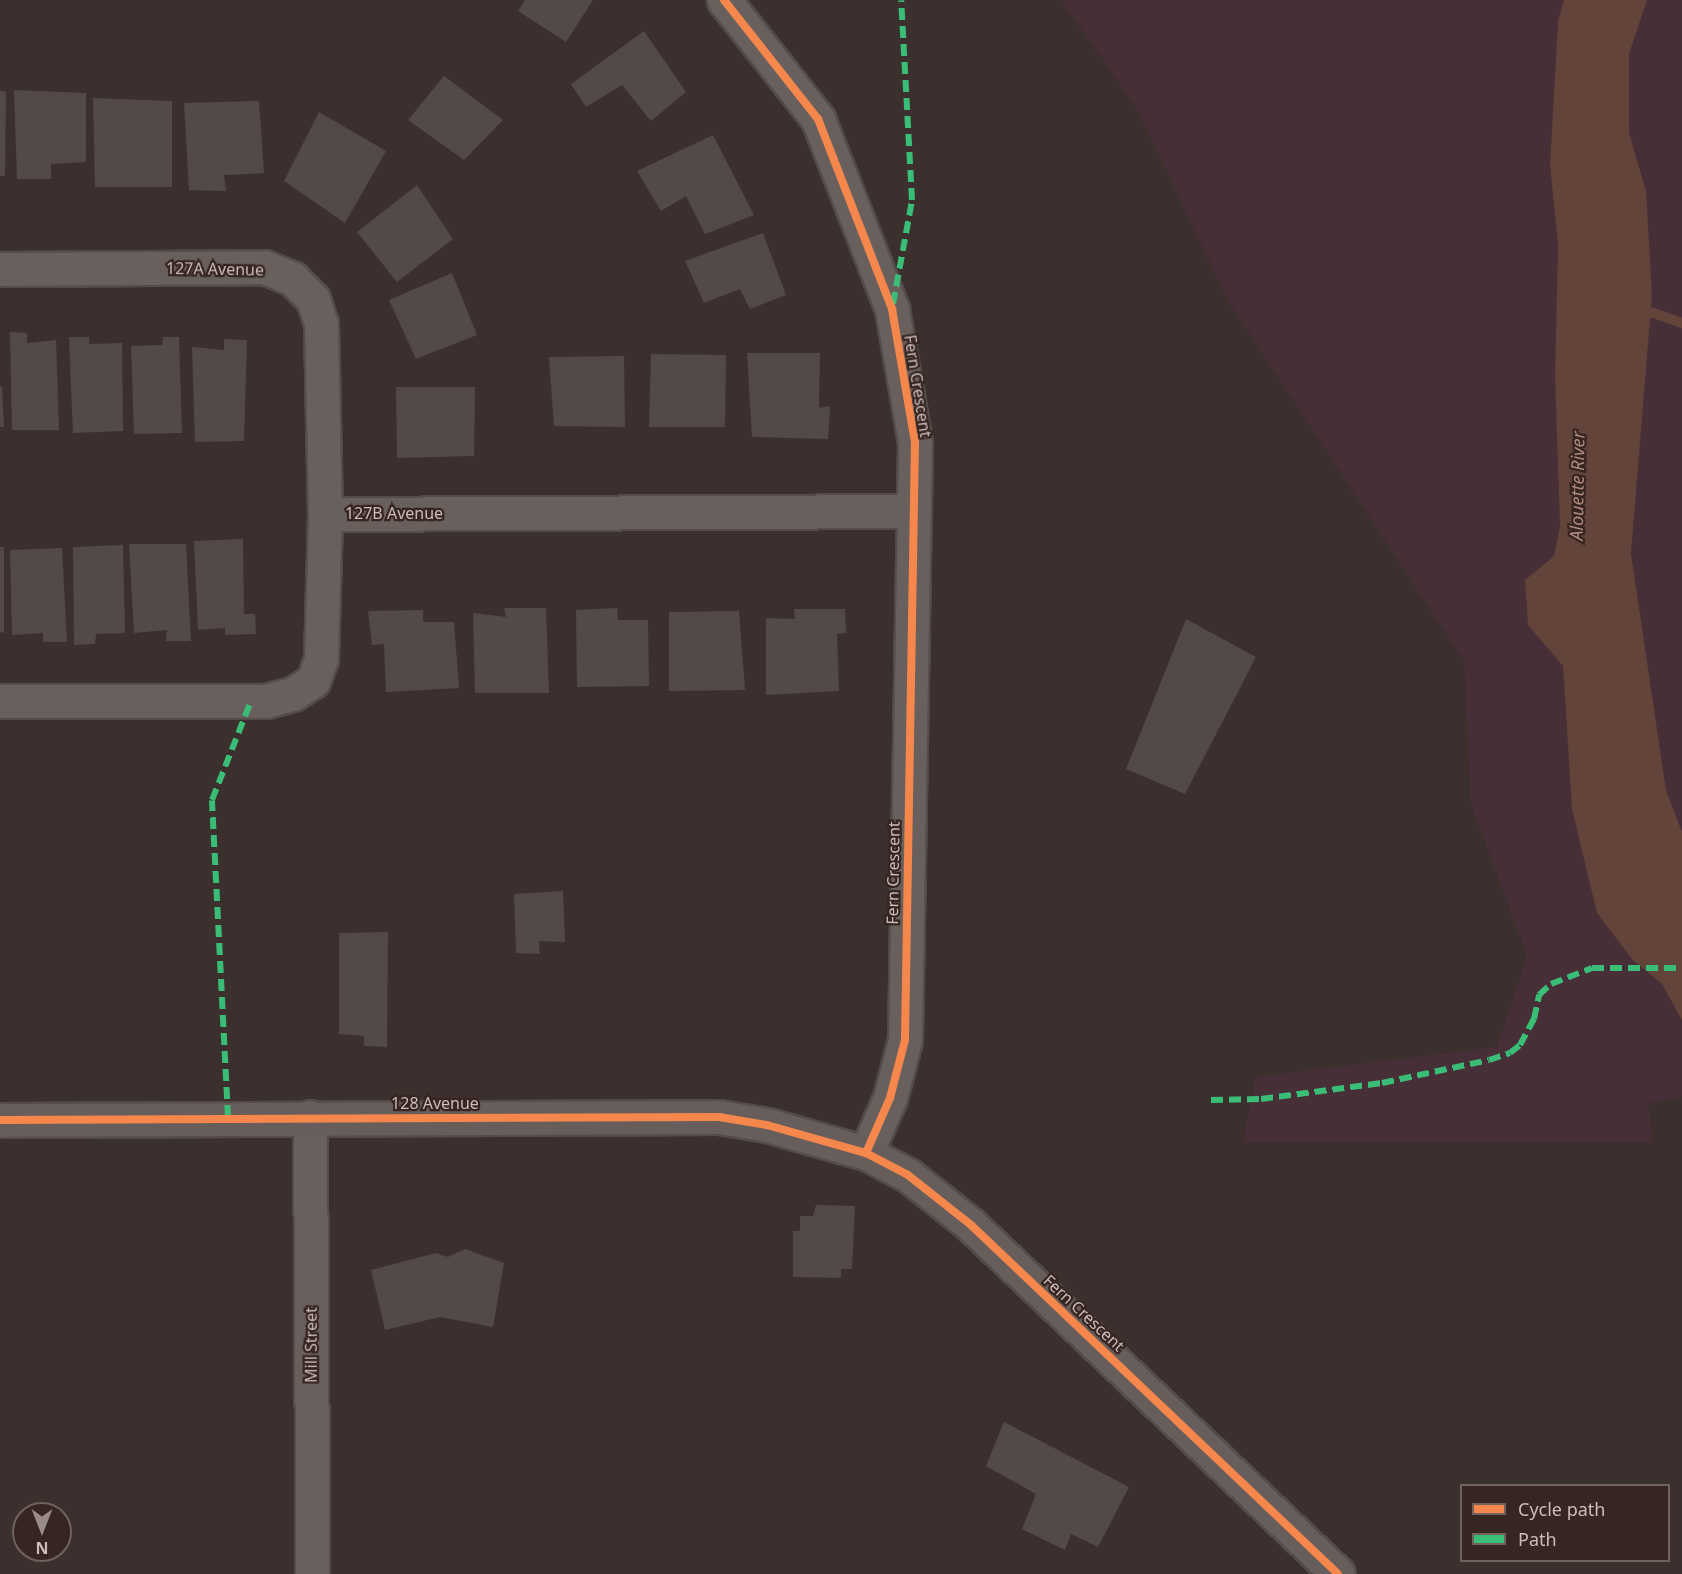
<!DOCTYPE html>
<html>
<head>
<meta charset="utf-8">
<style>
	body { margin:0 }
	#map { position:relative; width:1682px; height:1574px; overflow:hidden; background:#3b302d; font-family:"Noto Sans",sans-serif }
	div>[style] { position:absolute }
	[style*='--x'] { left:calc(var(--x)*1px); top:calc(var(--y)*1px); width:calc(var(--w)*1px); rotate:calc(var(--a)*1deg) }
	.green>* { inset:0; background:#472f37 }
	.water>* { inset:0; background:#63443a }
	.stream>* { height:10px; margin:-5px; padding:0 5px; transform-origin:5px; border-radius:5px; background:#63443a }
	.building>* { inset:0; background:#534a47 }
	.roads { filter:drop-shadow(2px 0 #534c49) drop-shadow(-2px 0 #534c49) drop-shadow(0 2px #534c49) drop-shadow(0 -2px #534c49) }
	.street>* { height:33px; margin:-16.5px; padding:0 16.5px; transform-origin:16.5px; border-radius:16.5px; background:#69605d }
	.secondary>* { height:33px; margin:-16.5px; padding:0 16.5px; transform-origin:16.5px; border-radius:16.5px; background:#675e5b }
	.quiet>* { height:6px; margin-top:-3px; transform-origin:0; background:repeating-linear-gradient(90deg,#3abd76 0 12px,transparent 0 18px) }
	.cycleway>* { height:8px; margin:-4px; padding:0 4px; transform-origin:4px; border-radius:4px; background:#f5874c }
	span { translate:-50% -50%; white-space:nowrap; text-align:center; line-height:1.15; -webkit-text-stroke:4.5px #362520; paint-order:stroke }
	.street-label { font-size:16px; color:#cbbdb8 }
	.water-label { font-size:18px; color:#b28b80; font-style:italic }
	.legend { position:absolute; left:1460px; top:1484px; width:210px; height:78px; box-sizing:border-box; background:#362520; border:2px solid #72625d; margin:0; padding:8px 10px; list-style:none; font-size:18px; color:#cbbdb8 }
	.legend li { display:flex; align-items:center; gap:12px; height:30px }
	.legend b { width:30px; border:2px solid #72625d }
	.north { position:absolute; left:12px; top:1502px; width:60px; height:60px; box-sizing:border-box; background:#362520; border:2px solid #72625d; border-radius:50%; rotate:180deg; font-size:16px; font-weight:700; line-height:24px; text-align:center; color:#cbbdb8 }
	.north::after { content:''; display:block; margin:auto; width:21px; height:27px; background:#998c87; clip-path:polygon(50% 0,100% 100%,50% 72%,0 100%) }
</style>
</head>
<body>
<div id="map">
	<div class="green">
		<div style="clip-path:polygon(1061px 0,1564px 0,1558px 21px,1550px 165px,1558px 246px,1555px 377px,1560px 526px,1554px 556px,1525px 580px,1528px 624px,1563px 666px,1572px 809px,1632px 959px,1662px 984px,1682px 1020px,1682px 1096px,1648px 1104px,1653px 1142px,1243px 1142px,1256px 1077px,1497px 1047px,1527px 955px,1471px 804px,1464px 661px,1229px 302px,1136px 107px)"></div>
		<div style="clip-path:polygon(1647px 0,1682px 0,1682px 832px,1666px 790px,1631px 553px,1652px 295px,1629px 133px,1629px 54px)"></div>
	</div>
	<div class="water">
		<div style="clip-path:polygon(1564px 0,1647px 0,1629px 54px,1629px 133px,1646px 191px,1652px 295px,1631px 553px,1666px 790px,1682px 832px,1682px 1020px,1662px 984px,1632px 959px,1597px 913px,1572px 809px,1563px 666px,1528px 625px,1525px 580px,1554px 556px,1560px 526px,1555px 377px,1558px 246px,1550px 165px,1558px 21px)"></div>
	</div>
	<div class="stream">
		<div style="--x:1636;--y:313;--w:18;--a:0"></div>
		<div style="--x:1654;--y:313;--w:30;--a:20"></div>
	</div>
	<div class="building">
		<div style="clip-path:polygon(525px 0,593px 0,566px 42px,518px 11px)"></div>
		<div style="clip-path:polygon(644px 31px,686px 92px,651px 121px,622px 85px,586px 107px,571px 84px)"></div>
		<div style="clip-path:polygon(444px 76px,503px 120px,464px 160px,408px 120px)"></div>
		<div style="clip-path:polygon(14px 90px,86px 93px,86px 162px,51px 164px,51px 179px,17px 179px)"></div>
		<div style="clip-path:polygon(0 91px,6px 92px,5px 176px,0 176px)"></div>
		<div style="clip-path:polygon(93px 98px,172px 101px,172px 187px,95px 187px)"></div>
		<div style="clip-path:polygon(259px 101px,264px 173px,224px 175px,226px 191px,189px 190px,184px 103px)"></div>
		<div style="clip-path:polygon(319px 112px,386px 151px,345px 223px,284px 181px)"></div>
		<div style="clip-path:polygon(713px 135px,754px 215px,705px 234px,686px 196px,661px 211px,637px 171px)"></div>
		<div style="clip-path:polygon(417px 185px,453px 239px,397px 282px,357px 232px)"></div>
		<div style="clip-path:polygon(763px 233px,786px 295px,750px 309px,740px 289px,704px 303px,685px 261px)"></div>
		<div style="clip-path:polygon(452px 273px,477px 335px,416px 359px,389px 300px)"></div>
		<div style="clip-path:polygon(10px 332px,27px 333px,27px 343px,56px 340px,59px 430px,12px 430px)"></div>
		<div style="clip-path:polygon(69px 337px,89px 337px,89px 344px,122px 343px,123px 431px,73px 433px)"></div>
		<div style="clip-path:polygon(163px 337px,179px 337px,182px 433px,134px 434px,131px 346px,162px 345px)"></div>
		<div style="clip-path:polygon(224px 339px,247px 340px,244px 441px,195px 442px,192px 347px,224px 350px)"></div>
		<div style="clip-path:polygon(747px 353px,820px 353px,819px 408px,830px 406px,828px 439px,752px 437px)"></div>
		<div style="clip-path:polygon(651px 354px,726px 355px,725px 427px,649px 427px)"></div>
		<div style="clip-path:polygon(624px 356px,625px 427px,554px 426px,549px 357px)"></div>
		<div style="clip-path:polygon(0 387px,2px 387px,4px 427px,0 427px)"></div>
		<div style="clip-path:polygon(396px 387px,475px 387px,474px 456px,397px 458px)"></div>
		<div style="clip-path:polygon(243px 539px,244px 614px,255px 614px,256px 634px,225px 635px,225px 628px,198px 630px,194px 541px)"></div>
		<div style="clip-path:polygon(129px 544px,186px 544px,191px 641px,166px 641px,167px 630px,134px 633px)"></div>
		<div style="clip-path:polygon(123px 545px,125px 633px,96px 634px,95px 644px,74px 645px,73px 547px)"></div>
		<div style="clip-path:polygon(0 547px,4px 547px,4px 633px,0 632px)"></div>
		<div style="clip-path:polygon(62px 548px,67px 642px,43px 642px,43px 633px,12px 635px,10px 550px)"></div>
		<div style="clip-path:polygon(504px 608px,546px 608px,549px 693px,475px 693px,473px 613px,506px 617px)"></div>
		<div style="clip-path:polygon(617px 608px,618px 620px,648px 620px,649px 686px,577px 687px,576px 610px)"></div>
		<div style="clip-path:polygon(794px 609px,845px 609px,846px 633px,837px 634px,839px 691px,766px 695px,766px 618px,795px 619px)"></div>
		<div style="clip-path:polygon(423px 610px,423px 622px,454px 622px,459px 688px,386px 692px,384px 644px,372px 645px,368px 611px)"></div>
		<div style="clip-path:polygon(739px 611px,745px 690px,669px 691px,669px 612px)"></div>
		<div style="clip-path:polygon(1186px 619px,1256px 657px,1185px 794px,1126px 769px)"></div>
		<div style="clip-path:polygon(563px 891px,565px 942px,539px 941px,540px 954px,516px 953px,514px 894px)"></div>
		<div style="clip-path:polygon(388px 932px,387px 1047px,364px 1046px,364px 1036px,339px 1034px,339px 933px)"></div>
		<div style="clip-path:polygon(816px 1205px,855px 1206px,852px 1269px,841px 1269px,841px 1278px,793px 1277px,793px 1231px,800px 1231px,800px 1216px,813px 1216px)"></div>
		<div style="clip-path:polygon(465px 1249px,504px 1263px,493px 1327px,440px 1317px,385px 1330px,371px 1270px,436px 1253px,448px 1257px)"></div>
		<div style="clip-path:polygon(1004px 1422px,1129px 1487px,1098px 1547px,1071px 1534px,1065px 1550px,1022px 1529px,1036px 1494px,986px 1466px)"></div>
	</div>
	<div class="roads">
		<div class="street">
			<div style="--x:724;--y:0;--w:152;--a:51.7"></div>
			<div style="--x:818;--y:119;--w:204;--a:68.7"></div>
			<div style="--x:892;--y:309;--w:135;--a:80.2"></div>
			<div style="--x:915;--y:442;--w:598;--a:90.96"></div>
			<div style="--x:905;--y:1040;--w:60;--a:104.5"></div>
			<div style="--x:890;--y:1098;--w:60;--a:113.6"></div>
			<div style="--x:0;--y:269;--w:264;--a:-0.4"></div>
			<div style="--x:264;--y:267;--w:31;--a:22"></div>
			<div style="--x:293;--y:279;--w:28;--a:45"></div>
			<div style="--x:313;--y:299;--w:26;--a:72"></div>
			<div style="--x:321;--y:324;--w:190;--a:88.8"></div>
			<div style="--x:0;--y:701;--w:266;--a:0"></div>
			<div style="--x:266;--y:701;--w:28;--a:-15"></div>
			<div style="--x:293;--y:694;--w:24;--a:-33"></div>
			<div style="--x:313;--y:681;--w:23;--a:-70"></div>
			<div style="--x:321;--y:659;--w:145;--a:-88.4"></div>
			<div style="--x:325;--y:514;--w:589;--a:-0.29"></div>
			<div style="--x:310;--y:1117;--w:457;--a:89.7"></div>
		</div>
		<div class="secondary">
			<div style="--x:0;--y:1120;--w:719;--a:-0.24"></div>
			<div style="--x:719;--y:1117;--w:49;--a:9.5"></div>
			<div style="--x:767;--y:1125;--w:103;--a:15.8"></div>
			<div style="--x:866;--y:1153;--w:47;--a:27.6"></div>
			<div style="--x:908;--y:1175;--w:80;--a:38.4"></div>
			<div style="--x:971;--y:1225;--w:506;--a:43.56"></div>
		</div>
	</div>
	<div class="quiet">
		<div style="--x:893;--y:304;--w:106;--a:-79.6"></div>
		<div style="--x:912;--y:200;--w:200;--a:-93.1"></div>
		<div style="--x:1211;--y:1100;--w:50;--a:-1.1"></div>
		<div style="--x:1261;--y:1099;--w:122;--a:-7.5"></div>
		<div style="--x:1382;--y:1083;--w:109;--a:-12.1"></div>
		<div style="--x:1489;--y:1060;--w:22;--a:-18"></div>
		<div style="--x:1510;--y:1053;--w:13;--a:-39"></div>
		<div style="--x:1520;--y:1045;--w:30;--a:-62"></div>
		<div style="--x:1534;--y:1019;--w:25;--a:-78"></div>
		<div style="--x:1539;--y:995;--w:16;--a:-43"></div>
		<div style="--x:1551;--y:984;--w:44;--a:-21.3"></div>
		<div style="--x:1592;--y:968;--w:90;--a:0"></div>
		<div style="--x:228;--y:1117;--w:317;--a:-92.9"></div>
		<div style="--x:212;--y:800;--w:106;--a:-68.5"></div>
	</div>
	<div class="cycleway">
		<div style="--x:724;--y:0;--w:152;--a:51.7"></div>
		<div style="--x:818;--y:119;--w:204;--a:68.7"></div>
		<div style="--x:892;--y:309;--w:135;--a:80.2"></div>
		<div style="--x:915;--y:442;--w:598;--a:90.96"></div>
		<div style="--x:905;--y:1040;--w:60;--a:104.5"></div>
		<div style="--x:890;--y:1098;--w:60;--a:113.6"></div>
		<div style="--x:0;--y:1120;--w:719;--a:-0.24"></div>
		<div style="--x:719;--y:1117;--w:49;--a:9.5"></div>
		<div style="--x:767;--y:1125;--w:103;--a:15.8"></div>
		<div style="--x:866;--y:1153;--w:47;--a:27.6"></div>
		<div style="--x:908;--y:1175;--w:80;--a:38.4"></div>
		<div style="--x:971;--y:1225;--w:506;--a:43.56"></div>
	</div>
	<div class="street-label">
		<span style="left:215px;top:269px;rotate:1deg">127A Avenue</span>
		<span style="left:918px;top:386px;rotate:81deg">Fern Crescent</span>
		<span style="left:394px;top:513px">127B Avenue</span>
		<span style="left:893px;top:873px;rotate:-89deg">Fern Crescent</span>
		<span style="left:435px;top:1103px">128 Avenue</span>
		<span style="left:1084px;top:1313px;rotate:43deg">Fern Crescent</span>
		<span style="left:311px;top:1345px;rotate:-90deg">Mill Street</span>
	</div>
	<div class="water-label">
		<span style="left:1577px;top:486px;rotate:-89deg">Alouette River</span>
	</div>
	<ul class="legend">
	<li><b style="height:8px;background:#f5874c"></b>Cycle path</li>
	<li><b style="height:8px;background:#3abd76"></b>Path</li>
	</ul>
	<div class="north">N</div>
</div>
</body>
</html>
